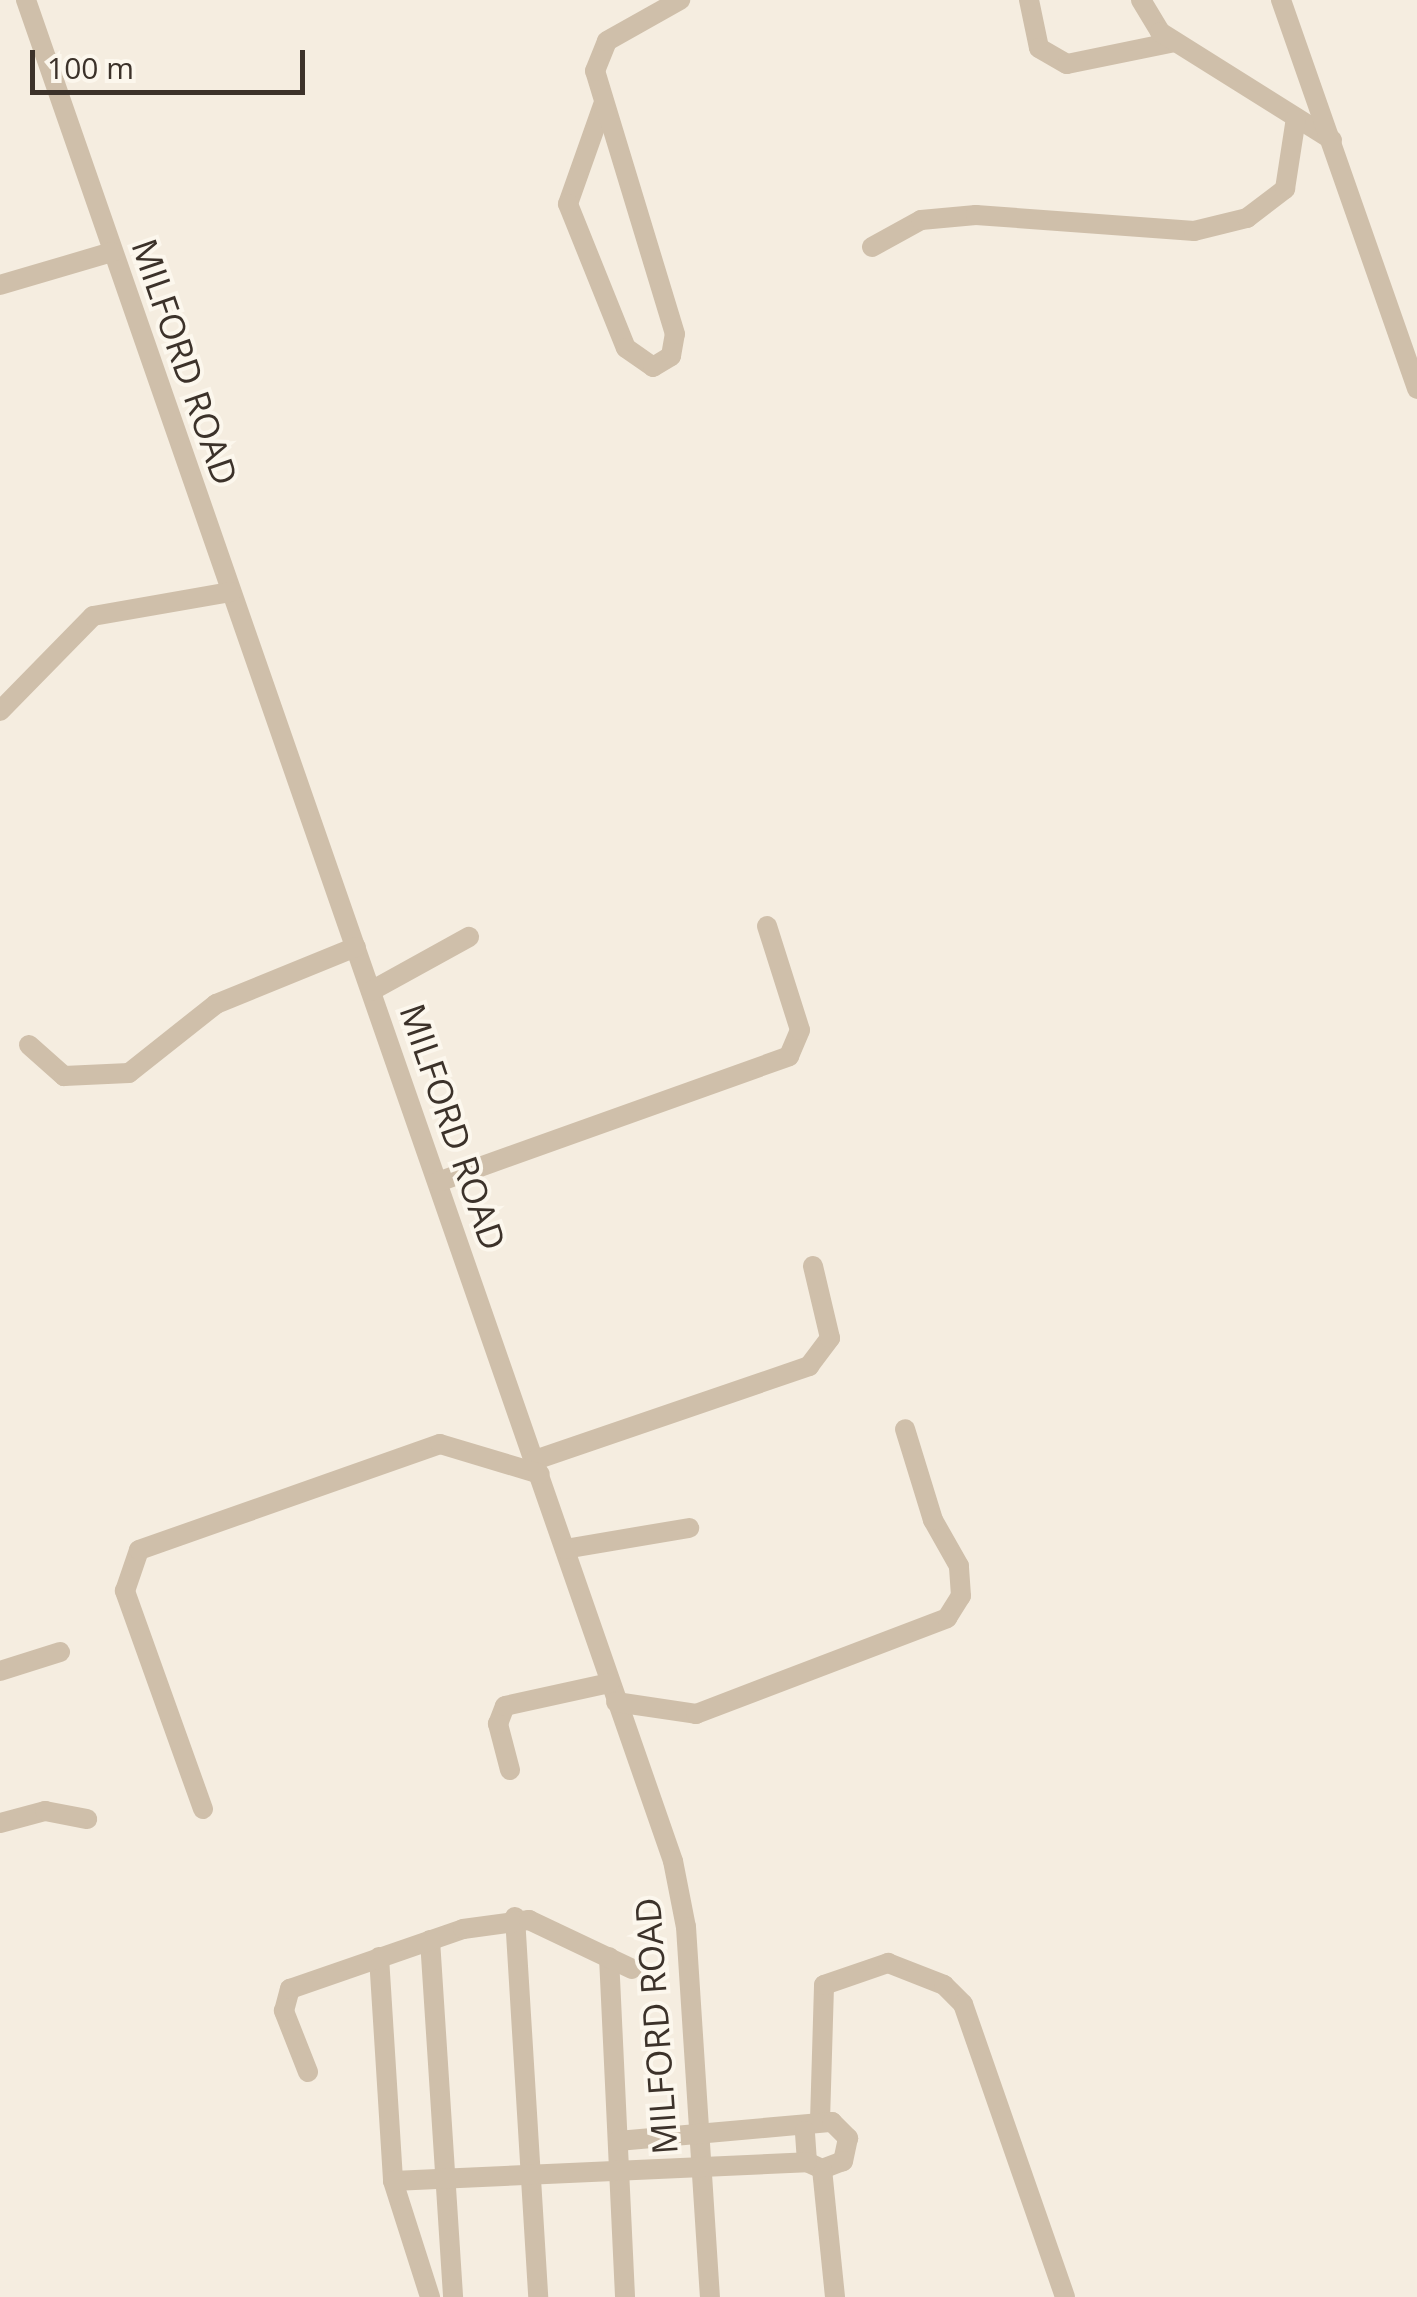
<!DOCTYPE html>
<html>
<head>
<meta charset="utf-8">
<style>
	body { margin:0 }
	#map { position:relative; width:1417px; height:2297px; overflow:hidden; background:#f5ede0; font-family:"Open Sans",sans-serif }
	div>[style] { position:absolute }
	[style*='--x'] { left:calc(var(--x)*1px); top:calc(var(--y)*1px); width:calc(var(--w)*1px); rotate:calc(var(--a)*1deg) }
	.minor>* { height:20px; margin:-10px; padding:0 10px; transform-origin:10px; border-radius:10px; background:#cfbfaa }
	span { translate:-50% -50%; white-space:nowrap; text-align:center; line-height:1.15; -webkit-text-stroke:8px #fcf7ed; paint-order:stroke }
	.street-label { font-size:35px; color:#3c322a }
	.scale { position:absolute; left:30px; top:50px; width:275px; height:45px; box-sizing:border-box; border:5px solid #3c322a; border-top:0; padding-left:12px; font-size:30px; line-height:35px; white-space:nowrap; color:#3c322a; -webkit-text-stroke:8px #fcf7ed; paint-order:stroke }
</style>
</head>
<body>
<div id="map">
	<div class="minor">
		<div style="--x:26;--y:0;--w:1970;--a:70.83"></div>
		<div style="--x:673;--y:1861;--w:67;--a:78.9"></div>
		<div style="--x:686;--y:1927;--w:371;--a:86.3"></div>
		<div style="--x:1029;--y:0;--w:49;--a:78.2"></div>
		<div style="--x:1039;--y:48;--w:32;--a:30"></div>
		<div style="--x:1067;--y:64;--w:109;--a:-11.6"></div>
		<div style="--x:1141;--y:0;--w:37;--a:59"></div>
		<div style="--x:1160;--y:32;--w:203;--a:32.1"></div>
		<div style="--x:1281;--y:0;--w:412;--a:70.7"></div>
		<div style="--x:603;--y:105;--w:105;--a:109.5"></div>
		<div style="--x:568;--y:204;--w:155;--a:68.1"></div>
		<div style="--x:626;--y:348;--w:33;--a:35"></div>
		<div style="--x:653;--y:367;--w:21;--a:-31"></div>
		<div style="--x:671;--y:356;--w:22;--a:-80"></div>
		<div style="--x:675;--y:334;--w:275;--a:-106.9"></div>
		<div style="--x:595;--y:71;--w:32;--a:-68"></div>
		<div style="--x:607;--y:41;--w:84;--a:-29.3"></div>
		<div style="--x:872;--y:247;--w:56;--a:-28.9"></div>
		<div style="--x:921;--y:220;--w:55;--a:-5.2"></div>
		<div style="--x:976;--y:215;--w:219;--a:4.2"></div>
		<div style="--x:1194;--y:231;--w:55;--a:-13.8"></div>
		<div style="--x:1247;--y:218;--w:48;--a:-37.3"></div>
		<div style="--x:1285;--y:189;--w:72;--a:-81.2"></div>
		<div style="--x:0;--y:285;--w:117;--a:-16.4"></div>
		<div style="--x:0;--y:711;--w:133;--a:-45.6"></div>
		<div style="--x:93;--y:616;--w:140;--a:-9.9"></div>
		<div style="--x:371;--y:991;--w:112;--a:-28.9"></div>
		<div style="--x:29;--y:1045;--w:47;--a:41.5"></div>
		<div style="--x:64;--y:1076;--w:65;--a:-2.6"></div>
		<div style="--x:129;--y:1073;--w:111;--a:-38.4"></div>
		<div style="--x:216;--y:1004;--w:151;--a:-22.2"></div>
		<div style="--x:438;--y:1182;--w:373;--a:-19.7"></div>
		<div style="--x:789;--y:1056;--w:28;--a:-67"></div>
		<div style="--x:800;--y:1030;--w:109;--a:-107.6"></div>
		<div style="--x:535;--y:1460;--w:290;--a:-18.9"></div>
		<div style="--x:809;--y:1366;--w:35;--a:-53"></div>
		<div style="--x:830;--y:1338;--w:74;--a:-103.3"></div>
		<div style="--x:565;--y:1549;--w:126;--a:-9.6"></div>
		<div style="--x:0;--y:1671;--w:63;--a:-17.6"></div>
		<div style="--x:616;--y:1702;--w:81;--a:8.5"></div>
		<div style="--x:696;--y:1714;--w:269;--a:-20.9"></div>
		<div style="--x:947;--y:1618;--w:26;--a:-58"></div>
		<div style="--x:961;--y:1596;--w:30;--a:-94"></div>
		<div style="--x:959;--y:1566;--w:53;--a:-119.5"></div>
		<div style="--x:933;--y:1520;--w:95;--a:-107.1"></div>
		<div style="--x:510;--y:1770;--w:48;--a:-104.6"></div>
		<div style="--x:498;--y:1724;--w:19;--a:-69"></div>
		<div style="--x:505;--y:1706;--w:107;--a:-12.4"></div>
		<div style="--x:203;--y:1809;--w:232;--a:-109.7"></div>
		<div style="--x:125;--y:1591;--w:43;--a:-71.1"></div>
		<div style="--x:139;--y:1550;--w:319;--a:-19.4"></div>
		<div style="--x:440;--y:1444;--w:104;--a:16.7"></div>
		<div style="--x:0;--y:1823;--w:47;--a:-14.9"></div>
		<div style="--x:45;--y:1811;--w:43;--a:10.8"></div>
		<div style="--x:515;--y:1917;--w:381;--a:86.5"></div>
		<div style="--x:430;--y:1940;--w:358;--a:86.3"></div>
		<div style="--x:379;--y:1957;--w:224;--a:86.4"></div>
		<div style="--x:393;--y:2181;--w:122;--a:72.3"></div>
		<div style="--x:609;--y:1957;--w:340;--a:87.3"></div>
		<div style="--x:308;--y:2072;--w:66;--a:-111.5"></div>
		<div style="--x:284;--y:2011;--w:23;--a:-75"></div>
		<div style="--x:290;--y:1989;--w:183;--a:-19.1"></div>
		<div style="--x:463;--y:1929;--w:67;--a:-7.8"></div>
		<div style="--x:529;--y:1920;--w:114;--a:25.4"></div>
		<div style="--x:820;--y:2121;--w:136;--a:-88.3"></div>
		<div style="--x:824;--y:1985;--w:68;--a:-19"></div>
		<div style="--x:888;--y:1963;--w:60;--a:21.4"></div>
		<div style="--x:944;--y:1985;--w:27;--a:45"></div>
		<div style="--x:963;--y:2004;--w:310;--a:70.8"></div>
		<div style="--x:618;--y:2141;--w:215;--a:-5.1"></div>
		<div style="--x:832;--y:2122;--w:23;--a:45"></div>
		<div style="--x:848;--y:2138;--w:24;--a:102"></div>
		<div style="--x:843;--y:2161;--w:22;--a:159"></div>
		<div style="--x:822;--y:2169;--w:17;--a:-155"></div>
		<div style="--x:807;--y:2162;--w:31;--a:-94"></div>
		<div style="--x:822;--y:2169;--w:129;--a:84.2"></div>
		<div style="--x:393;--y:2181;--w:414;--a:-2.6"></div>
	</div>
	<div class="street-label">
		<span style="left:185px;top:362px;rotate:71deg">MILFORD ROAD</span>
		<span style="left:453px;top:1127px;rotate:71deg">MILFORD ROAD</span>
		<span style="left:656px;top:2026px;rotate:-94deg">MILFORD ROAD</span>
	</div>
	<div class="scale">100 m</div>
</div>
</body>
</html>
